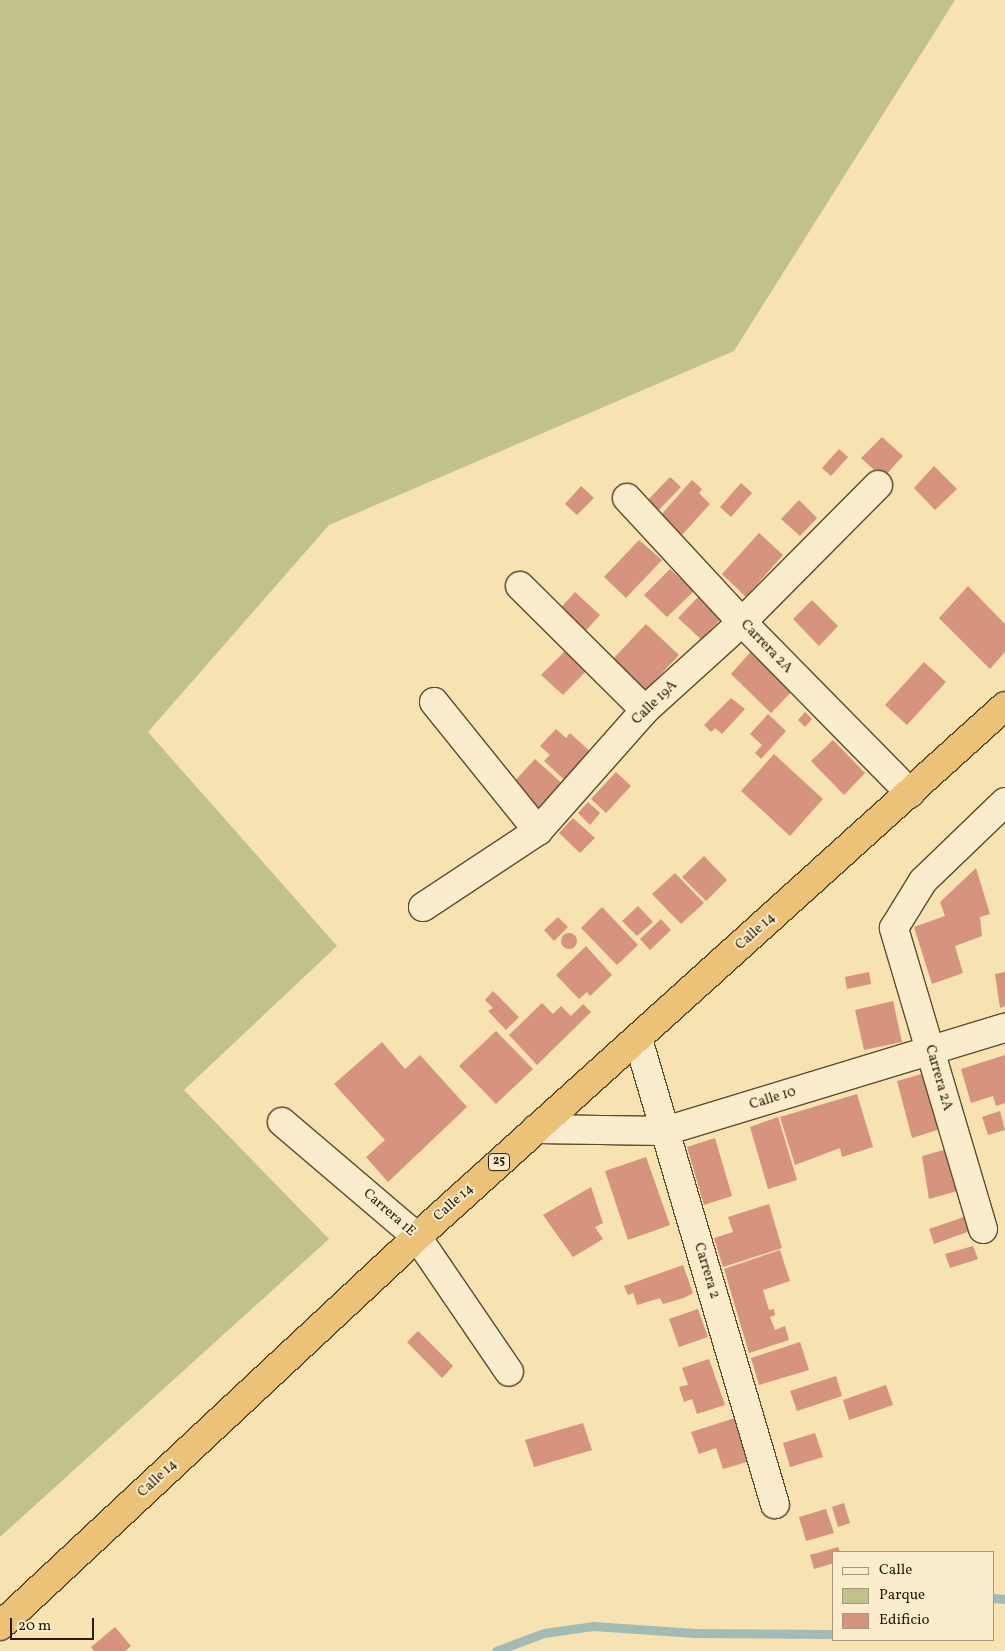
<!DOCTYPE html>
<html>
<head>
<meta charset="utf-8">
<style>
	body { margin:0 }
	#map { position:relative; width:1005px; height:1651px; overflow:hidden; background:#f7e2b1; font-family:Vollkorn,serif }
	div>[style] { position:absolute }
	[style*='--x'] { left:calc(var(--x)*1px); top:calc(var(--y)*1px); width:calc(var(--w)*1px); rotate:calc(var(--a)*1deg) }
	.green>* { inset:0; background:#c1c289 }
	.stream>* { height:9px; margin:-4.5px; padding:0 4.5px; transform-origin:4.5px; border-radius:4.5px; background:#a1bcb6 }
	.building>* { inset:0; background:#d6937d }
	.round { border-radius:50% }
	.roads { filter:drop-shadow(1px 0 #5e4c2f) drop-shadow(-1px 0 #5e4c2f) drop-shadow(0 1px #5e4c2f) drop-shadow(0 -1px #5e4c2f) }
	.minor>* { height:28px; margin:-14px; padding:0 14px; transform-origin:14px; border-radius:14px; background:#faeccc }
	.highway>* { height:28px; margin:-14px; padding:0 14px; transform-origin:14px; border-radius:14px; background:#ecc178 }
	span { translate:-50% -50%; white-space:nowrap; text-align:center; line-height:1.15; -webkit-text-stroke:4px #faeccc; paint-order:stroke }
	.shield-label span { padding:1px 4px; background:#faeccc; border:1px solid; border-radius:4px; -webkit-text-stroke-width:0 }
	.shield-label { font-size:12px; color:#2b1a04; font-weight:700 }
	.street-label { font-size:14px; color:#2b1a04 }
	.legend { position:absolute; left:832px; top:1551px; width:162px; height:90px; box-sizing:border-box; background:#faeccc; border:1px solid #a7987c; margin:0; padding:6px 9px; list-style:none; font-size:15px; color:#2b1a04 }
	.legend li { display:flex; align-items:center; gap:10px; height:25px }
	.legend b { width:25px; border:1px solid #a7987c }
	.scale { position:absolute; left:10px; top:1618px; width:84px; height:22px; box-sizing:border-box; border:2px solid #2b1a04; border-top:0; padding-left:6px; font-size:15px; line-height:18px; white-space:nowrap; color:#2b1a04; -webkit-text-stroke:4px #faeccc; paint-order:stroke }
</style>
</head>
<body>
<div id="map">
	<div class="green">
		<div style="clip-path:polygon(0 0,955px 0,734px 351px,329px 525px,148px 732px,337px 946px,184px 1090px,329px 1239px,0 1537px)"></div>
	</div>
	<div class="stream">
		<div style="--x:994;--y:1598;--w:11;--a:5"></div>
		<div style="--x:496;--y:1651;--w:51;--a:-20.6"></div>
		<div style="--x:544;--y:1633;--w:49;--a:-8.1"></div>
		<div style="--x:593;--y:1626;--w:102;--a:3.9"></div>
		<div style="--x:695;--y:1633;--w:139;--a:0.4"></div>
	</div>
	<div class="building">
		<div style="clip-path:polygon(882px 437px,903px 456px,883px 478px,861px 458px)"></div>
		<div style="clip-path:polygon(839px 449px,848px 457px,831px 476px,822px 468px)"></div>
		<div style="clip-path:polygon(934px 466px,957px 489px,935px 510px,914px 488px)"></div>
		<div style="clip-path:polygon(670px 477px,681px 487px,656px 513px,645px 503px)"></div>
		<div style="clip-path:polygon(692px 480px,702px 489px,699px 493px,710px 504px,681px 536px,660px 516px)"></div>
		<div style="clip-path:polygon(741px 483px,752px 493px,731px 517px,720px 507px)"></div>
		<div style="clip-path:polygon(581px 486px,594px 498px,577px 515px,565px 504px)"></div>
		<div style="clip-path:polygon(799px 500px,817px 518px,800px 536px,781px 519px)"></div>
		<div style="clip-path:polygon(759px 533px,783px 555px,746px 597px,722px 574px)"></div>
		<div style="clip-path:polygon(639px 540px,662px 560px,626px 598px,604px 577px)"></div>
		<div style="clip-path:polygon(670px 569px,694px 591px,667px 617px,644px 595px)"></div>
		<div style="clip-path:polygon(968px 586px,1005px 624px,1005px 652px,990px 669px,939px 618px)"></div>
		<div style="clip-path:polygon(575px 592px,600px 615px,581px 636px,556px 613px)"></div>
		<div style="clip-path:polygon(700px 595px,723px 617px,710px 630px,714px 633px,705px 643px,678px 618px)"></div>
		<div style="clip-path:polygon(812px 600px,838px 626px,819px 646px,793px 619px)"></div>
		<div style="clip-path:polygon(646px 624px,679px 655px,646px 690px,612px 660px)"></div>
		<div style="clip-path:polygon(754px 648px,795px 688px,771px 713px,731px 674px)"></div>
		<div style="clip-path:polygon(565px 651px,586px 671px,563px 695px,541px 675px)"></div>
		<div style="clip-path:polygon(924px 662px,946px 682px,907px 725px,885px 705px)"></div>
		<div style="clip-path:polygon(731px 698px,745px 709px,722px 734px,715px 728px,711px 732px,704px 725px)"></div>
		<div style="clip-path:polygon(805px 712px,812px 719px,805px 727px,798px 720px)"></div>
		<div style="clip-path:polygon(768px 714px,786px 731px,761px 759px,755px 753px,762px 745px,750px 734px)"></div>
		<div style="clip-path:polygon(556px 729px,566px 738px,570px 733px,595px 756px,569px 784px,544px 761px,550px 755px,540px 746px)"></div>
		<div style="clip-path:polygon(833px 740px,865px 773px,844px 795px,811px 761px)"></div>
		<div style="clip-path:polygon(774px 754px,823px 799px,790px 836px,741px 791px)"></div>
		<div style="clip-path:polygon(535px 759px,566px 787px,541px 813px,511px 785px)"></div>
		<div style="clip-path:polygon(616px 772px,631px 786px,606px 813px,591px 799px)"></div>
		<div style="clip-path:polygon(588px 802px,600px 813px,590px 825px,578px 813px)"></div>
		<div style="clip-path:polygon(573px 818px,595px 838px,580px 853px,559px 833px)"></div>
		<div style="clip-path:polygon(704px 856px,727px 880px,706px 901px,682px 877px)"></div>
		<div style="clip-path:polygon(976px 868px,990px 914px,980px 917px,982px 936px,955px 946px,963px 973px,932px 984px,914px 927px,945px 916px,940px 902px)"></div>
		<div style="clip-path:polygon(675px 873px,704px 903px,681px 924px,652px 894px)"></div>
		<div style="clip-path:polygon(638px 906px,653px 922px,637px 936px,622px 921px)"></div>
		<div style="clip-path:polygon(602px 907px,638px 945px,617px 965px,581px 928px)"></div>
		<div style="clip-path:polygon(558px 917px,568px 927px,554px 941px,544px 930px)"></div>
		<div style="clip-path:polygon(661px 919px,671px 930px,650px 950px,640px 939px)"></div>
		<div class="round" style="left:561px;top:933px;width:16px;height:16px"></div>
		<div style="clip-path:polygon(586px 946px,612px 975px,590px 996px,587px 992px,579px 999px,556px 975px)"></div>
		<div style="clip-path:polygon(869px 972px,871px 984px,847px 989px,845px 977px)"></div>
		<div style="clip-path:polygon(1005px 972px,1005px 1006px,1000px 1008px,995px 974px)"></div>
		<div style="clip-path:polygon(493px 991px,519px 1017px,506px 1030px,488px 1011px,493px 1008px,485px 1000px)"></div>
		<div style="clip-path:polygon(893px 1001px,902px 1042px,864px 1050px,855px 1010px)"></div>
		<div style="clip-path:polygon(542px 1003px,553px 1014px,561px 1006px,571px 1016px,583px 1004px,591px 1012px,537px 1065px,509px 1035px)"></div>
		<div style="clip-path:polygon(496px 1031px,533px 1069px,496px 1104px,459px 1066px)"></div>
		<div style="clip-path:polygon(382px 1042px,405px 1069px,420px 1055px,467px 1107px,388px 1182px,366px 1157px,385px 1140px,334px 1084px)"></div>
		<div style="clip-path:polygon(1005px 1055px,1005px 1103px,996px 1106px,993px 1096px,971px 1103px,961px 1069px)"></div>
		<div style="clip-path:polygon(929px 1072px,940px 1129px,912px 1138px,897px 1081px)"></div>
		<div style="clip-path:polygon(857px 1094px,873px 1147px,842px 1157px,840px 1148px,795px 1165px,780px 1117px)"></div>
		<div style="clip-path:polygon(1000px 1111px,1005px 1130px,988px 1135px,982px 1117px)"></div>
		<div style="clip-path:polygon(778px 1117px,797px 1180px,768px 1189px,750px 1127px)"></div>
		<div style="clip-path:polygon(715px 1138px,732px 1196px,704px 1205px,687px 1147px)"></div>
		<div style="clip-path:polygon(947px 1149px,957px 1191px,929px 1199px,922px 1156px)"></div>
		<div style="clip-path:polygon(646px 1157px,670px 1225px,628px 1240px,605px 1171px)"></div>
		<div style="clip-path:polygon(591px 1187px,603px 1223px,595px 1227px,603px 1239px,573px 1257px,543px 1215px)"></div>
		<div style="clip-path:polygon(769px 1204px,782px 1248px,723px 1267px,714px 1238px,733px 1232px,728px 1217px)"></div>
		<div style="clip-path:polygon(964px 1217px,970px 1231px,934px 1244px,929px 1229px)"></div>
		<div style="clip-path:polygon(973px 1246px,978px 1259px,950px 1268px,945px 1254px)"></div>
		<div style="clip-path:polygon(780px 1250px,790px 1281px,763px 1290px,769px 1310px,774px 1309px,775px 1315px,770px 1317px,775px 1330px,785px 1326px,789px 1340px,749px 1353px,724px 1269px)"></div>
		<div style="clip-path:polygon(683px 1265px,693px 1293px,684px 1298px,663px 1304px,660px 1298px,637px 1305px,633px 1293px,628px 1295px,624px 1286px)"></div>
		<div style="clip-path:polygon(698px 1309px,708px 1337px,679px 1347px,669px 1319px)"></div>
		<div style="clip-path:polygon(418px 1331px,453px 1366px,442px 1378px,407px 1342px)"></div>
		<div style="clip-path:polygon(800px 1342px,809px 1370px,759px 1385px,751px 1358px)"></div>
		<div style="clip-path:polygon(709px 1359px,725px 1405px,697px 1414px,692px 1399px,684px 1402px,679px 1387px,688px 1385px,682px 1368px)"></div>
		<div style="clip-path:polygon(836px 1376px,842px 1396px,797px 1411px,790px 1391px)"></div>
		<div style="clip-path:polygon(886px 1385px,893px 1405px,849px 1420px,843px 1400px)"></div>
		<div style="clip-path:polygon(735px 1418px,750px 1461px,723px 1469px,716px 1448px,699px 1454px,691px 1432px)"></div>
		<div style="clip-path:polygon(583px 1423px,592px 1450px,534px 1467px,525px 1440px)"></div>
		<div style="clip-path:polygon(815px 1433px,823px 1457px,790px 1467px,783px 1443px)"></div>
		<div style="clip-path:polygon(844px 1503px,850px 1523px,838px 1527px,832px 1507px)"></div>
		<div style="clip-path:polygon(826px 1509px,834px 1533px,806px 1541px,799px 1517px)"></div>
		<div style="clip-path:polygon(838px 1547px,840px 1552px,834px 1552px,834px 1563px,814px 1569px,810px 1555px)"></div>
		<div style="clip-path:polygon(115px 1627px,131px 1646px,125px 1651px,94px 1651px,91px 1647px)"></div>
	</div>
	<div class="roads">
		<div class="minor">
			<div style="--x:627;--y:498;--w:169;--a:47.2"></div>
			<div style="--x:742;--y:622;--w:240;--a:45.5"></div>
			<div style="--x:520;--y:586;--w:176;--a:44.8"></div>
			<div style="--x:434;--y:702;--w:166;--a:51.1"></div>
			<div style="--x:423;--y:907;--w:138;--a:-33.5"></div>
			<div style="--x:538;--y:831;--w:162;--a:-48.5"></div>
			<div style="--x:645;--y:710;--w:131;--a:-42.2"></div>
			<div style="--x:742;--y:622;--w:193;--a:-45.2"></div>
			<div style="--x:638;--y:1039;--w:485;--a:73.6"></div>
			<div style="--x:282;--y:1122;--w:177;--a:40.4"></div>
			<div style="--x:417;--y:1237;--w:163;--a:55.7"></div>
			<div style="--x:536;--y:1129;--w:129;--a:0.9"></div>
			<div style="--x:665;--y:1131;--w:355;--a:-16.9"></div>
			<div style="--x:983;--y:1229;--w:314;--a:-106.5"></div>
			<div style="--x:894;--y:928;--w:55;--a:-58.3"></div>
			<div style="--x:923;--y:881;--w:114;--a:-43.9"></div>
		</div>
		<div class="highway">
			<div style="--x:0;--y:1626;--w:570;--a:-43.01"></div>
			<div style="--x:417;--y:1237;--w:792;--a:-42.08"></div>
		</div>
	</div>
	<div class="shield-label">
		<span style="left:499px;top:1162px">25</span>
	</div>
	<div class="street-label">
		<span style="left:766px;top:647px;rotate:46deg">Carrera 2A</span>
		<span style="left:655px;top:703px;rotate:-44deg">Calle 19A</span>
		<span style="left:756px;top:932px;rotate:-42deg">Calle 14</span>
		<span style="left:938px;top:1078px;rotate:74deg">Carrera 2A</span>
		<span style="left:773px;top:1099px;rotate:-17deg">Calle 10</span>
		<span style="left:454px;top:1203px;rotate:-42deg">Calle 14</span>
		<span style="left:389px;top:1213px;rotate:41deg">Carrera 1E</span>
		<span style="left:706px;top:1271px;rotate:73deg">Carrera 2</span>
		<span style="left:158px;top:1479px;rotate:-43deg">Calle 14</span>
	</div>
	<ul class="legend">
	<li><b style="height:6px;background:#faeccc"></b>Calle</li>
	<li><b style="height:14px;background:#c1c289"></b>Parque</li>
	<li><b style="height:14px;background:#d6937d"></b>Edificio</li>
	</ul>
	<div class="scale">20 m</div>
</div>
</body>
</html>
